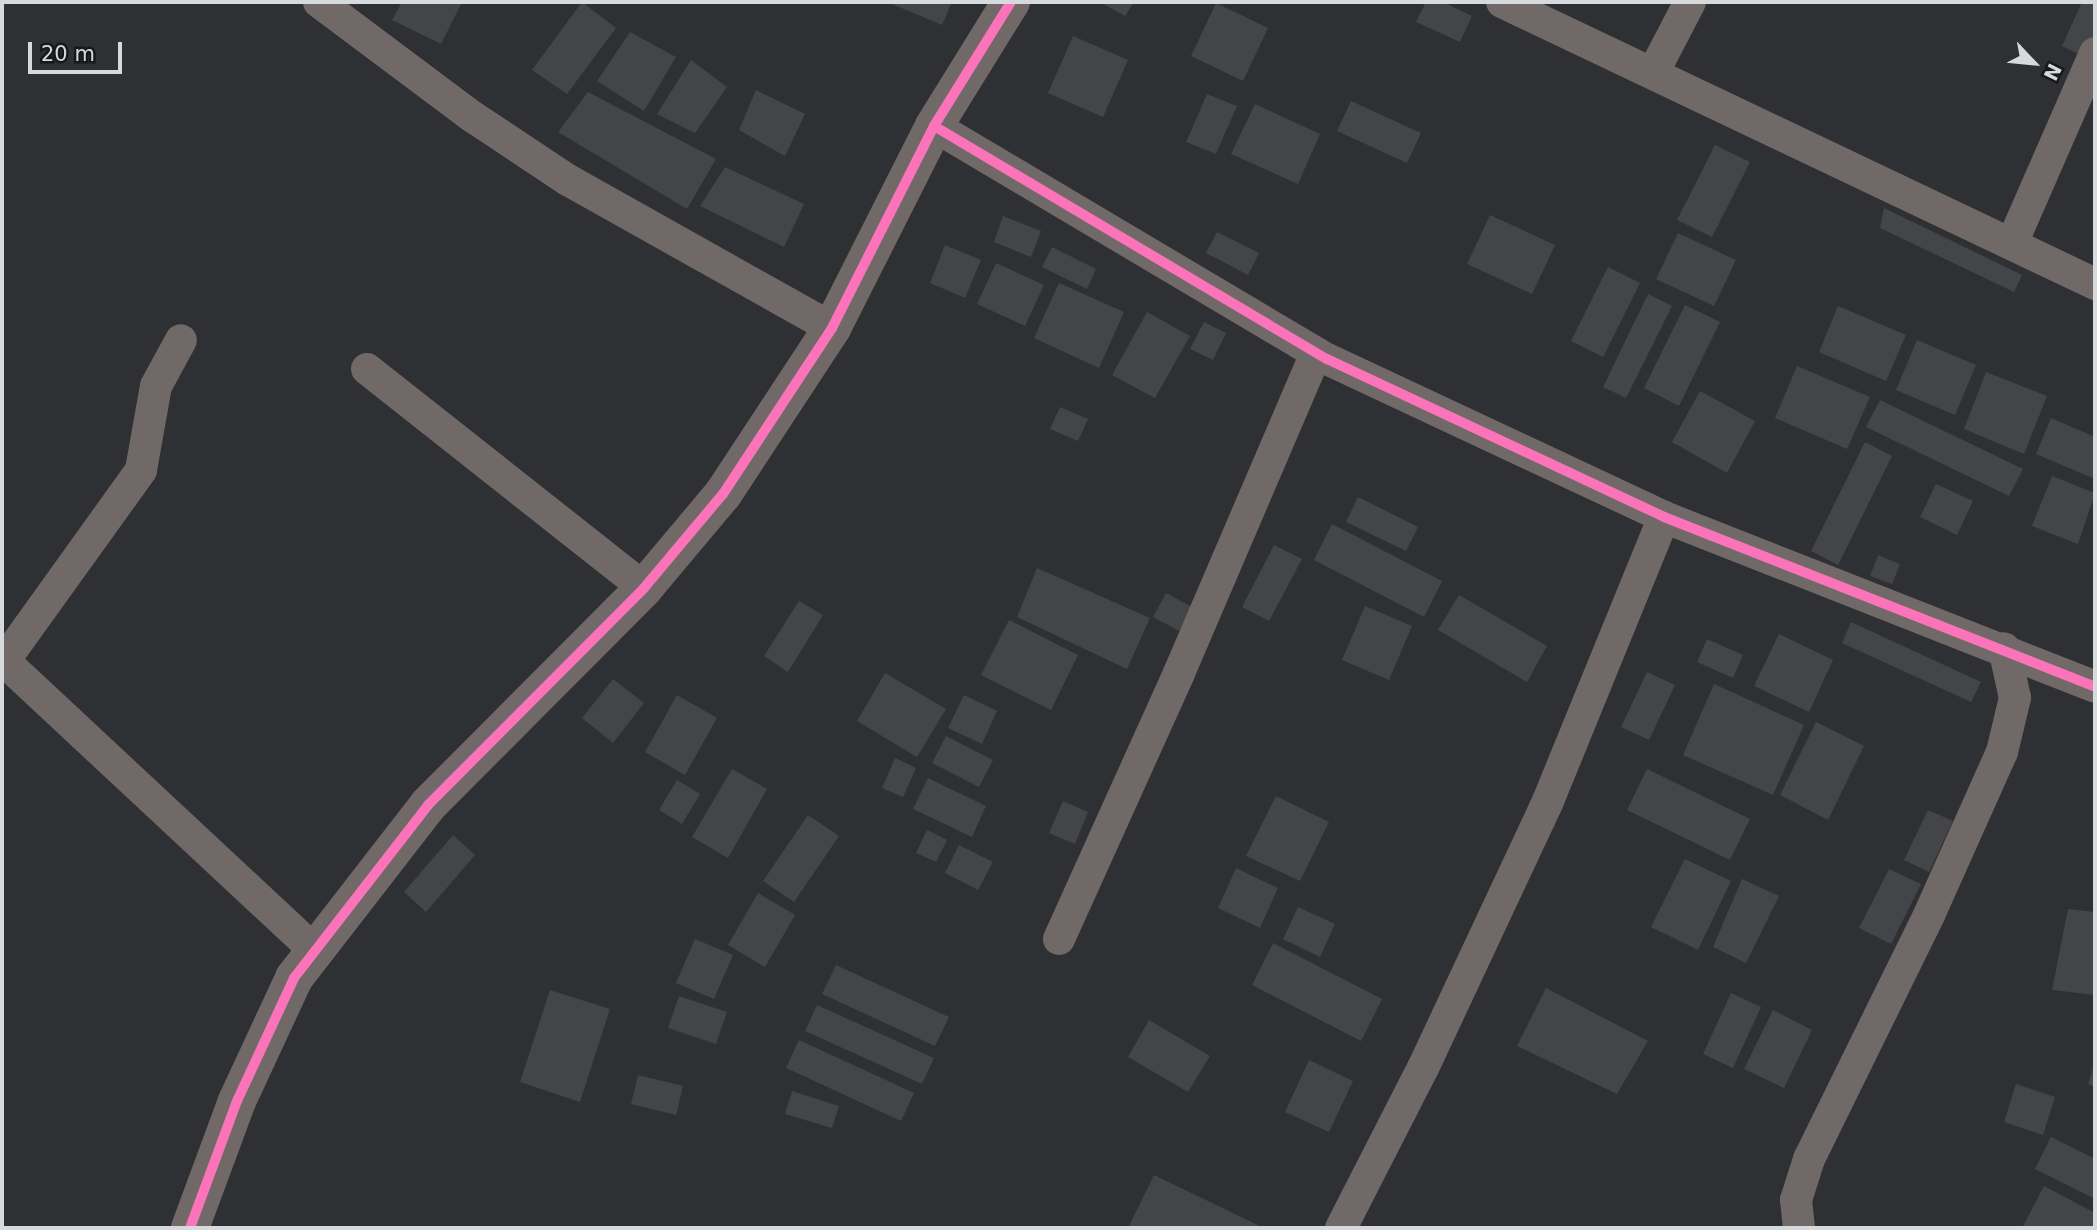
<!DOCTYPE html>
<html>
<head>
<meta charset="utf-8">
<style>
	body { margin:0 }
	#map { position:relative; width:2097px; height:1230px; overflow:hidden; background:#2e3033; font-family:"DejaVu Sans",sans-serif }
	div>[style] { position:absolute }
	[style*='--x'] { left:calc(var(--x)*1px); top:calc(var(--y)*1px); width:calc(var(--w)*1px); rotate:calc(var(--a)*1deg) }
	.building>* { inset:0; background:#444548 }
	.minor>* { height:32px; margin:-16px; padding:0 16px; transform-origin:16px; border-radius:16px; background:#706968 }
	.tertiary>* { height:38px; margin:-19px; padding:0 19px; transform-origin:19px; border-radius:19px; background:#706968 }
	.cycleway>* { height:10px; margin:-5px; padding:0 5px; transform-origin:5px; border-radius:5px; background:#fb73b8 }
	span { translate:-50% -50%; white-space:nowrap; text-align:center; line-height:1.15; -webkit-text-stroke:5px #16181a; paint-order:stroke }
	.frame { position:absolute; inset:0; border:4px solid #d7dadd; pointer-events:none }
	.north { position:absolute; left:1999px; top:28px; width:70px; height:70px; -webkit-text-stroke:5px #16181a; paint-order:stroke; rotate:116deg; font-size:19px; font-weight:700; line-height:28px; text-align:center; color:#d7dadd }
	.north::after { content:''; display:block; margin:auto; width:24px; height:32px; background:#d7dadd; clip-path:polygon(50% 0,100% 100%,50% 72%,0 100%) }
	.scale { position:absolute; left:28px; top:42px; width:94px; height:32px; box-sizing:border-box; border:4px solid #d7dadd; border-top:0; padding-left:9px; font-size:21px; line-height:24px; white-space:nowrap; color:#d7dadd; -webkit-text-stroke:5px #16181a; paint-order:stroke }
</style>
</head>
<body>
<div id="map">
	<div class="building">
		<div style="clip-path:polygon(402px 2px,462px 2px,441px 44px,392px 20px)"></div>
		<div style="clip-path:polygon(582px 2px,616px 28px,567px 94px,532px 70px)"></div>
		<div style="clip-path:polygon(887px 2px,952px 2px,942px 25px)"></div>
		<div style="clip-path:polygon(1100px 2px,1134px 2px,1125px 16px)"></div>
		<div style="clip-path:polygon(1426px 2px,1443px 2px,1472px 16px,1460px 42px,1416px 22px)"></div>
		<div style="clip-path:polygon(2082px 2px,2095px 2px,2095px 36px,2085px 57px,2062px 46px)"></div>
		<div style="clip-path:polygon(1216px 3px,1268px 28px,1243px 81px,1191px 56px)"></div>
		<div style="clip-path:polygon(630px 32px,676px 57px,644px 111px,597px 81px)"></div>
		<div style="clip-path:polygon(1073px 36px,1128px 60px,1103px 117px,1048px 93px)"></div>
		<div style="clip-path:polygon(691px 60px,727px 87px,695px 133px,657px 114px)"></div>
		<div style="clip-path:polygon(756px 90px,805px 114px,785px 156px,739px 130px)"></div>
		<div style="clip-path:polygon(588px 92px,716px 159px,687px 209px,558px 132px)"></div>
		<div style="clip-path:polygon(1207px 94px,1237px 106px,1216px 154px,1186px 142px)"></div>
		<div style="clip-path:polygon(1351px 101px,1421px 133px,1407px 163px,1337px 131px)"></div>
		<div style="clip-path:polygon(1255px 104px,1320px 134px,1298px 184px,1231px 154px)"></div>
		<div style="clip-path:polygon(1715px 145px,1750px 162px,1712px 237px,1677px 220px)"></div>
		<div style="clip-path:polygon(725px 167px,804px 204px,784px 247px,700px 206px)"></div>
		<div style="clip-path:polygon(1884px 208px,2022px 275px,2014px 292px,1880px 228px)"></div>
		<div style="clip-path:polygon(1490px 215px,1555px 245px,1532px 294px,1467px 264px)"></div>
		<div style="clip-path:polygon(1003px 216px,1041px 231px,1031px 257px,994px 242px)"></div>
		<div style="clip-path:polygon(1217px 232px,1259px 253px,1248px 275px,1206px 253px)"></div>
		<div style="clip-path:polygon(1678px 233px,1736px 260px,1714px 306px,1656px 279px)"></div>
		<div style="clip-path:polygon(945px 245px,981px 260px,965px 298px,930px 283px)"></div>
		<div style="clip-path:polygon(1052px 247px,1096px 269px,1087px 289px,1042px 267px)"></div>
		<div style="clip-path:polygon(996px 263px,1044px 285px,1025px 326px,977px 304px)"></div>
		<div style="clip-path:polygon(1608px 267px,1640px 283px,1603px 357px,1571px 341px)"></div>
		<div style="clip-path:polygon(1059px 283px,1124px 312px,1099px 368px,1034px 338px)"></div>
		<div style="clip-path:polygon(1648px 294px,1672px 306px,1626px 398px,1603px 387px)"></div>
		<div style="clip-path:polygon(1685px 305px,1720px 322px,1679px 406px,1644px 388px)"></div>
		<div style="clip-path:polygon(1838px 306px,1906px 335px,1886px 381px,1819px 352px)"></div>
		<div style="clip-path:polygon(1147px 312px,1190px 336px,1155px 398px,1112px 375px)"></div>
		<div style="clip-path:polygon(1204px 322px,1226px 333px,1213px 360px,1190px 349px)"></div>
		<div style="clip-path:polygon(1917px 340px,1976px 365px,1955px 415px,1896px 390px)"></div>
		<div style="clip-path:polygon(1797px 366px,1870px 397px,1847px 449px,1775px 418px)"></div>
		<div style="clip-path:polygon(1986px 372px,2047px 396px,2024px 454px,1964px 429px)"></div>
		<div style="clip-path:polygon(1700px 391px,1755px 421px,1727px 473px,1672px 442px)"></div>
		<div style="clip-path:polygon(1880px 400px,2023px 469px,2009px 496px,1866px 427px)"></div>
		<div style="clip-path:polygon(1060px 407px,1088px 419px,1078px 441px,1050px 429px)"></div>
		<div style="clip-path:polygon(2051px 418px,2095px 437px,2095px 479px,2036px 454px)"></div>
		<div style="clip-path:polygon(1865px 442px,1892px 456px,1838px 565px,1811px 551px)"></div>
		<div style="clip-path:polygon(2052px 476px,2095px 493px,2078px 544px,2032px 526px)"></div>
		<div style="clip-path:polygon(1936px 484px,1973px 501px,1957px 535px,1920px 517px)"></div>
		<div style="clip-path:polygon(1358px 497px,1418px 527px,1406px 551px,1346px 522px)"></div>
		<div style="clip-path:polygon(1332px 524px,1442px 581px,1424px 617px,1314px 560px)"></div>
		<div style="clip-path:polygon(1274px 545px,1302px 559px,1269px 621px,1242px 607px)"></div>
		<div style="clip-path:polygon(1878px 555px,1900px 564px,1892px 584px,1870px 576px)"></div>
		<div style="clip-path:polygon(1037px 568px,1150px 618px,1127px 669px,1017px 617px)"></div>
		<div style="clip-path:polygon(1166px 593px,1192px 607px,1179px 631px,1153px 617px)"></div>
		<div style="clip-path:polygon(1459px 595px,1547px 646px,1527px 682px,1438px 630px)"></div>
		<div style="clip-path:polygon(799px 601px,823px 615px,788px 672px,764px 656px)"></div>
		<div style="clip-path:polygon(1365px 606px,1412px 626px,1389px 680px,1342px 660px)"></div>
		<div style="clip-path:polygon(1009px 620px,1078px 655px,1051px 710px,981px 675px)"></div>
		<div style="clip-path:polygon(1851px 622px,1981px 682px,1971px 702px,1842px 643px)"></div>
		<div style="clip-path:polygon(1779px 634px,1833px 660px,1809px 712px,1754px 686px)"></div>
		<div style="clip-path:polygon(1707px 639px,1743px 655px,1733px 678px,1697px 662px)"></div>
		<div style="clip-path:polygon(1647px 672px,1675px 685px,1649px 740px,1621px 727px)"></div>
		<div style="clip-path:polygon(885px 673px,946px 709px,917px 757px,857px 721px)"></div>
		<div style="clip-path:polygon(613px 679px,644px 703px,613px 743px,582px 718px)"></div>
		<div style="clip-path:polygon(1714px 684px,1804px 725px,1773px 795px,1683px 755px)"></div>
		<div style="clip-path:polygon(677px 695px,717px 718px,685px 775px,645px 752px)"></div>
		<div style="clip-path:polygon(964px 695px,997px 711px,982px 744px,948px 728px)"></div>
		<div style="clip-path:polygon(1816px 722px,1864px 746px,1828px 820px,1780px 795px)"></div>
		<div style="clip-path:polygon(946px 736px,993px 760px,979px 787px,932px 763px)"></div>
		<div style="clip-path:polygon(895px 758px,916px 768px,903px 797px,882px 788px)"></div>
		<div style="clip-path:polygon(732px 769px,767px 789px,728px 858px,692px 837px)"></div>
		<div style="clip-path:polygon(1647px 769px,1750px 819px,1730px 860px,1627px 810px)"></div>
		<div style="clip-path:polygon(928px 778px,986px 806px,972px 837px,913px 809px)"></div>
		<div style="clip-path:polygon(677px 780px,700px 794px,682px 824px,659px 810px)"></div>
		<div style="clip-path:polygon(1276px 796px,1329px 822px,1300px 881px,1246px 856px)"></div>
		<div style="clip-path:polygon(1063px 801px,1088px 812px,1075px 844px,1049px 833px)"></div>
		<div style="clip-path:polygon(1928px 810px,1953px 821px,1929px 872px,1904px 860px)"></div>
		<div style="clip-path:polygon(808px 815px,839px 836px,794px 902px,763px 881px)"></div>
		<div style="clip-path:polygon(927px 830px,947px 840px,936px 862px,916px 853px)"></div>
		<div style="clip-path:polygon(453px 835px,475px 855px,426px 912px,404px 892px)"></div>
		<div style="clip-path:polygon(959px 845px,993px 862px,978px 890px,945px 873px)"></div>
		<div style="clip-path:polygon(1685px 859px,1731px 881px,1698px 950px,1651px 927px)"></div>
		<div style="clip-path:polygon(1236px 868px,1278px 888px,1260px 928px,1218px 908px)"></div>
		<div style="clip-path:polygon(1889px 869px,1921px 884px,1891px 944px,1859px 928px)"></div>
		<div style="clip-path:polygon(1742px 879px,1779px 896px,1746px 963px,1713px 947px)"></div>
		<div style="clip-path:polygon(758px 893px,795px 915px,765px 967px,728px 945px)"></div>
		<div style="clip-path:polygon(1298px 907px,1335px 924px,1320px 957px,1283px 939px)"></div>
		<div style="clip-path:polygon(2068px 909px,2095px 912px,2095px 995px,2052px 990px)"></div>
		<div style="clip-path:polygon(695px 939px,733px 955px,714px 999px,676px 983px)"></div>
		<div style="clip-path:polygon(1273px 943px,1382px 999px,1361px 1041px,1252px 985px)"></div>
		<div style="clip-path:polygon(836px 965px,949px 1017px,935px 1046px,822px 994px)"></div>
		<div style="clip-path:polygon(1546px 988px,1648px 1041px,1617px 1094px,1517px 1046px)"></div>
		<div style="clip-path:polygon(550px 990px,610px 1009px,580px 1102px,520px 1082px)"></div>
		<div style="clip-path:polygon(1731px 993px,1761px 1007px,1733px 1068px,1703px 1054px)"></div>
		<div style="clip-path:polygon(679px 996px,727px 1012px,716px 1044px,668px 1028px)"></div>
		<div style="clip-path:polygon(817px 1005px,934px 1058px,922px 1084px,805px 1031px)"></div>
		<div style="clip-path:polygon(1773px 1010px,1812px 1030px,1784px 1088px,1744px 1069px)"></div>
		<div style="clip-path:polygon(1149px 1020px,1210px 1056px,1188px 1092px,1128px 1057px)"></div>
		<div style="clip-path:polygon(799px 1040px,914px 1093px,901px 1121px,786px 1068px)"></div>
		<div style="clip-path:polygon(1309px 1060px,1353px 1081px,1329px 1132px,1285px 1112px)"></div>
		<div style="clip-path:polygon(2095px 1061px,2095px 1087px,2088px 1084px)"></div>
		<div style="clip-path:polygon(638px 1075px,683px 1086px,676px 1115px,631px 1104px)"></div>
		<div style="clip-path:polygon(2016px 1084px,2055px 1097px,2043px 1135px,2004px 1122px)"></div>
		<div style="clip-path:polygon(792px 1091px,839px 1106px,832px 1128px,785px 1114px)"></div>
		<div style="clip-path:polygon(2051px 1137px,2095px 1159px,2095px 1199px,2035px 1169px)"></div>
		<div style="clip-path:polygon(1154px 1175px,1264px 1228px,1128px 1228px)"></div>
		<div style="clip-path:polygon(2044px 1186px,2095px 1213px,2095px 1228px,2022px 1228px)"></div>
	</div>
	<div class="minor">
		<div style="--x:319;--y:2;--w:192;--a:36.8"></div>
		<div style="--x:473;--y:117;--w:114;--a:33.6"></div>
		<div style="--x:568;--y:180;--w:303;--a:29.3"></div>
		<div style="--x:1502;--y:2;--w:657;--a:25.43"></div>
		<div style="--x:1653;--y:73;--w:80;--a:-62.5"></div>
		<div style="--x:934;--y:126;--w:457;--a:30.7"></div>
		<div style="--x:1327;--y:359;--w:372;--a:25.1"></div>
		<div style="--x:1664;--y:517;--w:463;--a:21.5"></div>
		<div style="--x:2013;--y:241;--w:205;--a:-66.4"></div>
		<div style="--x:367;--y:369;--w:353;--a:38.3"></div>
		<div style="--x:2;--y:659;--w:428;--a:43"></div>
		<div style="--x:4;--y:661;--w:235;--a:-54.3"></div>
		<div style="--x:141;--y:470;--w:85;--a:-79.9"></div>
		<div style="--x:156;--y:386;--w:52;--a:-61.5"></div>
		<div style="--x:1059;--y:939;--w:292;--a:-65.7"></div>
		<div style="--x:1179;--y:673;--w:348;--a:-66.8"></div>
		<div style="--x:1341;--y:1228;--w:180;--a:-62.9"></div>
		<div style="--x:1423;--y:1068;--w:295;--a:-64.9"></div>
		<div style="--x:1548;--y:801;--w:307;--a:-67.8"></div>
		<div style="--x:1799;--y:1228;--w:28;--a:-96"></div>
		<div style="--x:1796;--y:1200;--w:43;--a:-72.4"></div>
		<div style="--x:1809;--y:1159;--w:272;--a:-63.8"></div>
		<div style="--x:1929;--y:915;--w:179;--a:-65.9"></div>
		<div style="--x:2002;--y:752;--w:56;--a:-76.5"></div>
		<div style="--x:2015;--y:698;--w:51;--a:-102.4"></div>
	</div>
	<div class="tertiary">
		<div style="--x:190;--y:1228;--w:135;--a:-69.7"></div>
		<div style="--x:237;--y:1101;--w:136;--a:-65.1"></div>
		<div style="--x:294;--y:978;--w:219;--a:-52.2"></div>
		<div style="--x:428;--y:805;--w:306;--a:-45.1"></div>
		<div style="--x:644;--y:588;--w:123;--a:-50"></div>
		<div style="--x:723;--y:494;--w:199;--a:-56.7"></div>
		<div style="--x:832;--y:328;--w:226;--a:-63.2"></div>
		<div style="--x:934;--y:126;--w:146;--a:-58.2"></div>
	</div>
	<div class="cycleway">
		<div style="--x:934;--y:126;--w:457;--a:30.7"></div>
		<div style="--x:1327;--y:359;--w:372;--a:25.1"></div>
		<div style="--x:1664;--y:517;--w:463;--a:21.5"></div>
		<div style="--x:190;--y:1228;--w:135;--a:-69.7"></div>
		<div style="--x:237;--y:1101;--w:136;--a:-65.1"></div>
		<div style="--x:294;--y:978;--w:219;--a:-52.2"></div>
		<div style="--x:428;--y:805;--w:306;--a:-45.1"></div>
		<div style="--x:644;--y:588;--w:123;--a:-50"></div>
		<div style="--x:723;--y:494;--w:199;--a:-56.7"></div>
		<div style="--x:832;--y:328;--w:226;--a:-63.2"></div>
		<div style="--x:934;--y:126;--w:146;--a:-58.2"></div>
	</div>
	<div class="frame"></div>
	<div class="north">N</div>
	<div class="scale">20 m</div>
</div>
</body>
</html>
